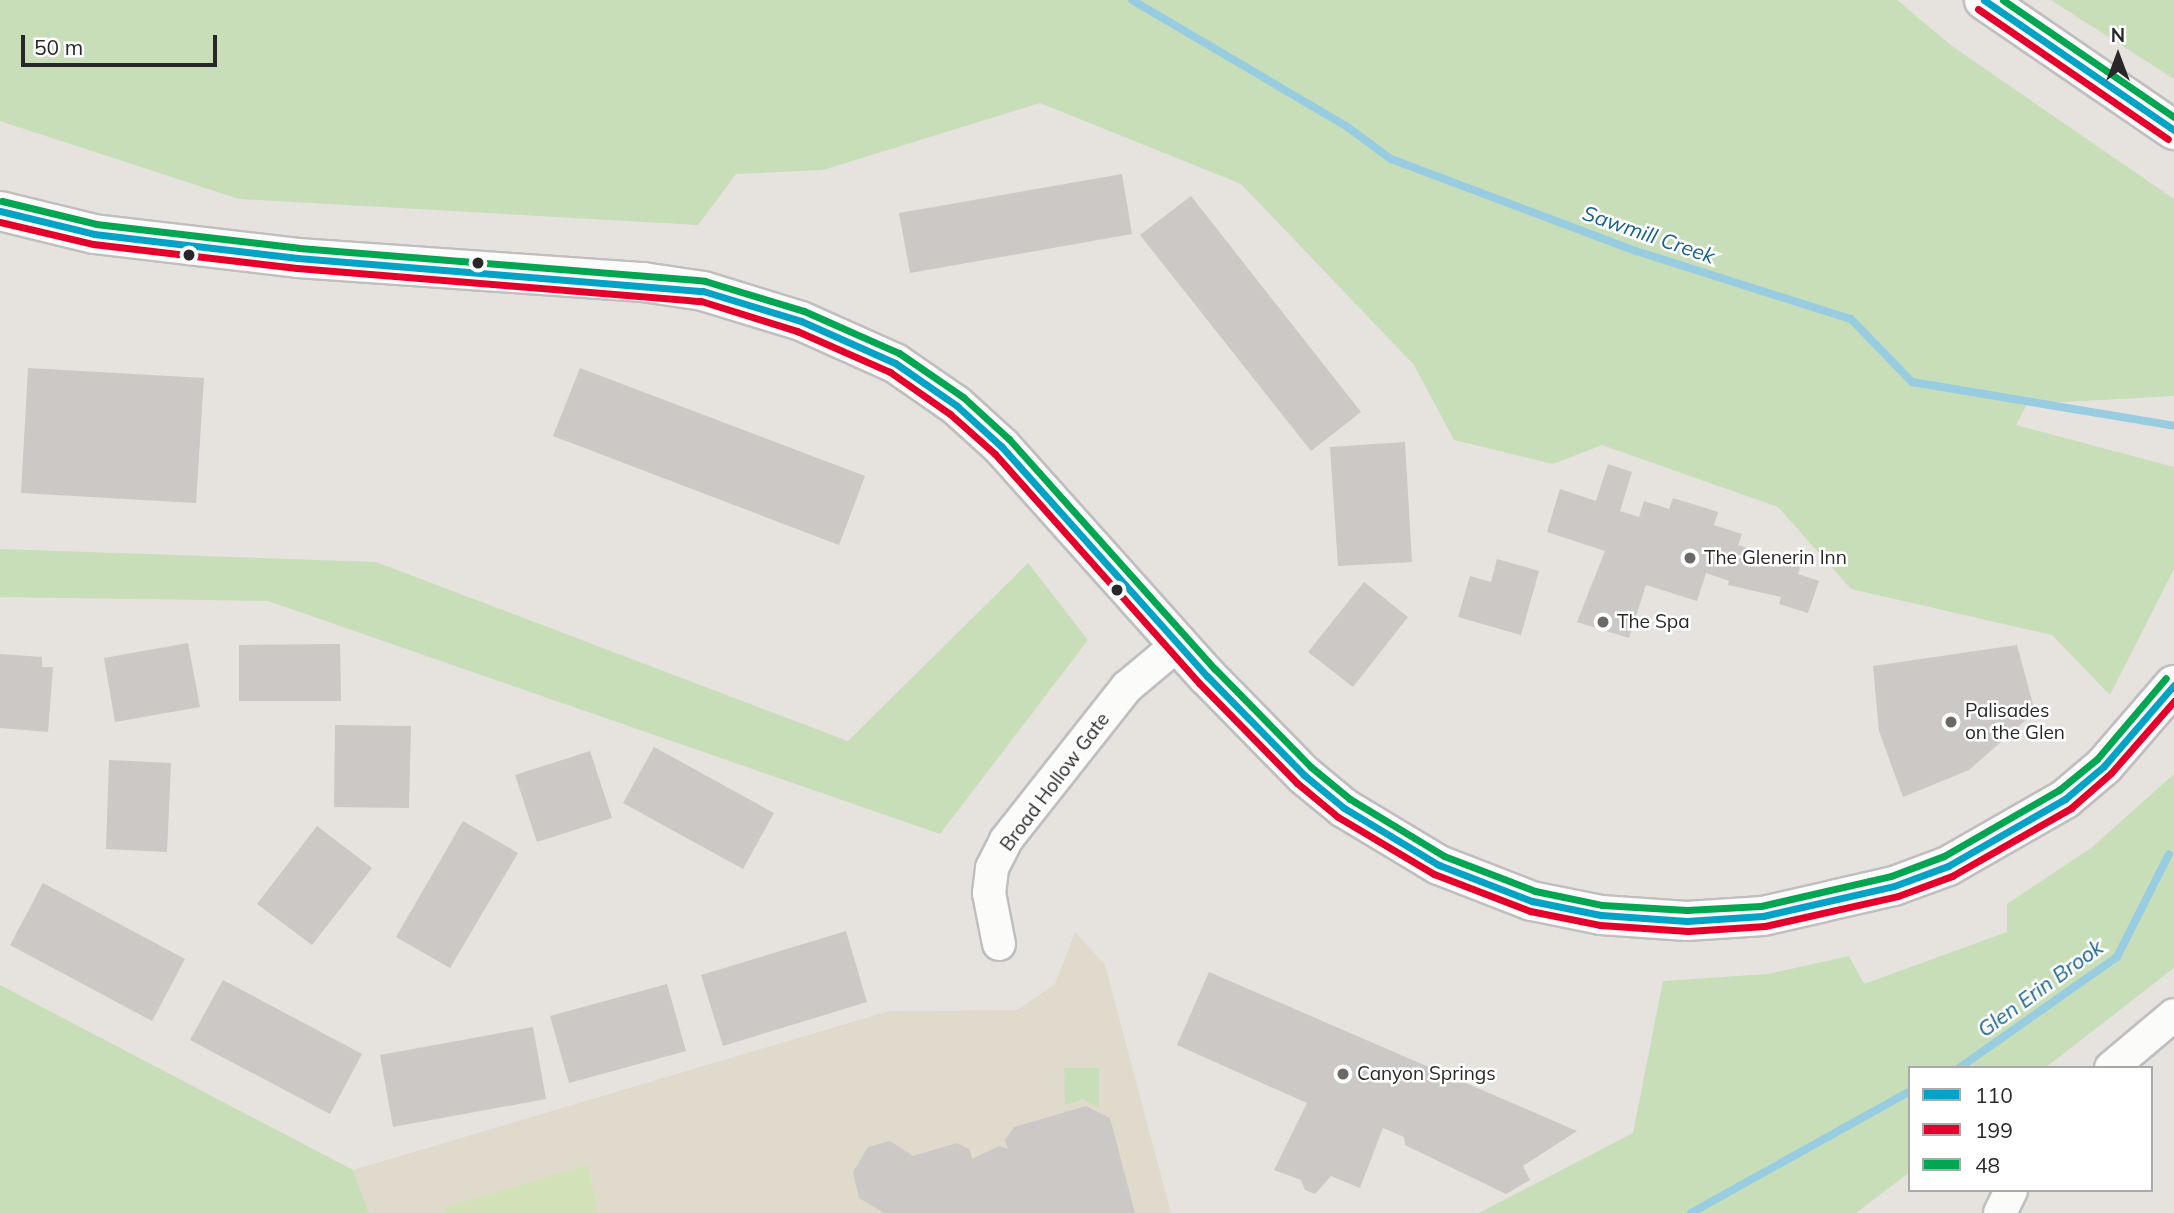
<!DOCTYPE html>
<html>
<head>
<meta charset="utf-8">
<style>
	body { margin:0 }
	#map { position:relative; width:2174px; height:1213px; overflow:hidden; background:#e6e2de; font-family:Mulish,sans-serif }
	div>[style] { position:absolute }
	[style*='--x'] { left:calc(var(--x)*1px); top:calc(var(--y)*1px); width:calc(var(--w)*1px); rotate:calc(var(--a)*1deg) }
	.education>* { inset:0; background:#e0dacd }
	.green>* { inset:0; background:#c8deb9 }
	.pitch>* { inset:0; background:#d2e1b8 }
	.stream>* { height:8px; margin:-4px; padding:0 4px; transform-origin:4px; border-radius:4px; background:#98cde1 }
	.building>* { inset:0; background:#cbc8c5 }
	.roads { filter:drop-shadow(2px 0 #c0bebf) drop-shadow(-2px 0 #c0bebf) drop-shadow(0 2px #c0bebf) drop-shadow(0 -2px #c0bebf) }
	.street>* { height:32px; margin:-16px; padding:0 16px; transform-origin:16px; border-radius:16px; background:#fbfbfa }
	.secondary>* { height:38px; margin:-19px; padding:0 19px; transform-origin:19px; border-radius:19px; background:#fbfbfa }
	.bus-1>* { height:7px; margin:-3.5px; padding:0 3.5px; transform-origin:3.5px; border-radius:3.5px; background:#02a3c6 }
	.bus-2>* { height:7px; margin:-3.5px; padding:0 3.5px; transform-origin:3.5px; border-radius:3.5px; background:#e4002b }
	.bus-3>* { height:7px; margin:-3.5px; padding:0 3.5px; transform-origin:3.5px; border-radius:3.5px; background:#00a651 }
	.dots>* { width:19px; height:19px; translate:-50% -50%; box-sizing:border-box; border:4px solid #fff; border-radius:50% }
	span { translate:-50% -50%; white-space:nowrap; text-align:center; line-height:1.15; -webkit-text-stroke:5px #fff; paint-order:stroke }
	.poi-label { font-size:19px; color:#282828 }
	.left { translate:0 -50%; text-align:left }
	.street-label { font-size:19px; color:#282828 }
	.water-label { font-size:21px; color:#19628a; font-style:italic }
	.legend { position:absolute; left:1908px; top:1066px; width:245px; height:126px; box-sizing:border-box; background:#fff; border:2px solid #a9a9a9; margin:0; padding:9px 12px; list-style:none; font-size:21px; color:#282828 }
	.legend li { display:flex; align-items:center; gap:14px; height:35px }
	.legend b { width:35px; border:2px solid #a9a9a9 }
	.north { position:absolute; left:2083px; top:21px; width:70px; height:70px; -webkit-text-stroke:5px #fff; paint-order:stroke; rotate:0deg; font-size:19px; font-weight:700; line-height:28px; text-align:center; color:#282828 }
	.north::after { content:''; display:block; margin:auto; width:24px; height:32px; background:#282828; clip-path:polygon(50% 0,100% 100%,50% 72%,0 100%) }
	.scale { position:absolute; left:21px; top:35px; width:196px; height:32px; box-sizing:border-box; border:4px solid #282828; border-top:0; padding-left:9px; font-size:21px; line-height:24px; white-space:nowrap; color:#282828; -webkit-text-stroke:5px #fff; paint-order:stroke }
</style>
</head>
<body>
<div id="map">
	<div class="education">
		<div style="clip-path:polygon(1075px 932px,1105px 965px,1171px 1213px,369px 1213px,353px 1170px,889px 1011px,1017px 1010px,1055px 984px)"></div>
	</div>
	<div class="green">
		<div style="clip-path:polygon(0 0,1897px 0,1952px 46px,2174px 199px,2174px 396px,2027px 404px,2016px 425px,2174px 467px,2174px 569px,2110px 695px,2052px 635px,1851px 589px,1778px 507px,1602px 445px,1553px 464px,1454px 440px,1414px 365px,1241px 184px,1040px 103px,823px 170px,736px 174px,698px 225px,239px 199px,0 121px)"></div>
		<div style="clip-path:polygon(2051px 0,2174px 0,2174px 79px)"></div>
		<div style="clip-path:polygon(0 549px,376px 562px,848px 741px,1028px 563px,1088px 640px,940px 834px,268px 601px,0 597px)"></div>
		<div style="clip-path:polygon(2174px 774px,2174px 968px,2045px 1068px,1910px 1068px,1910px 1172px,1856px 1213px,1479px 1213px,1633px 1133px,1663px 981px,1768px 974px,1849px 956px,1864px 984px,2007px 932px,2007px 904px,2091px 848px)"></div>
		<div style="clip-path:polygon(0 985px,353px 1170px,369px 1213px,0 1213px)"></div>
		<div style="clip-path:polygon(1064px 1068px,1099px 1068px,1099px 1108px,1084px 1099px,1065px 1105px)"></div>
	</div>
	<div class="pitch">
		<div style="clip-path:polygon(588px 1165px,598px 1213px,446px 1213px,445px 1207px)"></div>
	</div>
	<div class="stream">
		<div style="--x:1132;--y:0;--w:248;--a:30.5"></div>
		<div style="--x:1346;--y:126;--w:56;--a:36.3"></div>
		<div style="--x:1391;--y:159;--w:262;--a:20.6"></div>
		<div style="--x:1636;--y:251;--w:225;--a:17.6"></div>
		<div style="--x:1851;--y:319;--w:88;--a:45.9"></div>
		<div style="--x:1912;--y:382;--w:266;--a:9.5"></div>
		<div style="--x:1959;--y:1068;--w:193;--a:-35.1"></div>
		<div style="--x:2117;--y:957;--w:115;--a:-63.2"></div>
		<div style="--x:1691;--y:1213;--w:251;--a:-29.1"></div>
	</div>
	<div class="building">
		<div style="clip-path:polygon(1122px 174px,1132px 234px,910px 273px,899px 213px)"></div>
		<div style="clip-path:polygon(1191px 196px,1361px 412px,1311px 451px,1140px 235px)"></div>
		<div style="clip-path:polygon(28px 368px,204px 378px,196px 503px,21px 493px)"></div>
		<div style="clip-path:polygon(580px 368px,865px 476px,839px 545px,553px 436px)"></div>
		<div style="clip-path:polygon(1405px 442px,1412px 562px,1338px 566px,1330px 447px)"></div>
		<div style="clip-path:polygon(1608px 464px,1632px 472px,1620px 511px,1639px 517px,1644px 501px,1669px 509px,1673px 498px,1718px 512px,1714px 525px,1742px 534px,1738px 545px,1801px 565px,1798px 574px,1819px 581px,1808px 613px,1779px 604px,1781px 597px,1728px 585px,1729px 581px,1706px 573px,1697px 601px,1646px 585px,1629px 638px,1577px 622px,1605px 551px,1547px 532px,1560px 489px,1596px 501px)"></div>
		<div style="clip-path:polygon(1497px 559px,1539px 571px,1521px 635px,1458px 617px,1470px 576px,1491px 582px)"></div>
		<div style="clip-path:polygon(1364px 582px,1408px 617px,1353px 687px,1308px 652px)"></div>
		<div style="clip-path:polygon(188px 643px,200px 707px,115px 722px,104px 658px)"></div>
		<div style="clip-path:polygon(340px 644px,341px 701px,239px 701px,239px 645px)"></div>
		<div style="clip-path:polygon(2017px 645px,2035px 712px,1969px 770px,1903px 797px,1879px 731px,1873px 666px)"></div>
		<div style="clip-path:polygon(0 654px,42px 657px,42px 667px,53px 667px,48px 732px,0 728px)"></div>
		<div style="clip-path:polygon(335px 725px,411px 726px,409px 808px,334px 807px)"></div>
		<div style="clip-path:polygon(654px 747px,774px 813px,743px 869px,623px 803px)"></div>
		<div style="clip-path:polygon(590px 751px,612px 818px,537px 842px,515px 775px)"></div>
		<div style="clip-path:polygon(109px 760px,171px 763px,167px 852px,106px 849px)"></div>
		<div style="clip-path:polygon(463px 821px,518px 853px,450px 968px,396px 937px)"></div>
		<div style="clip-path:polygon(317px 826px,372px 868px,312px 945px,257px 904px)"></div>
		<div style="clip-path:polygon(43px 883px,185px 959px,152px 1021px,10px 945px)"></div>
		<div style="clip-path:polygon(846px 931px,867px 1002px,723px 1046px,701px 975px)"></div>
		<div style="clip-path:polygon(1209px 972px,1577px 1131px,1523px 1166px,1530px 1180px,1506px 1194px,1405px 1145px,1404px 1137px,1383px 1128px,1360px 1188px,1331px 1176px,1315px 1194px,1305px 1190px,1301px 1180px,1274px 1170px,1307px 1103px,1177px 1045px)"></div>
		<div style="clip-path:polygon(223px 980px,362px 1054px,330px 1114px,190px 1040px)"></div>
		<div style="clip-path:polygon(667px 984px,686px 1051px,569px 1083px,550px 1016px)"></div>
		<div style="clip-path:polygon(533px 1027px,546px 1099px,393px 1127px,380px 1055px)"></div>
		<div style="clip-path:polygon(1086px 1106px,1110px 1118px,1135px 1213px,884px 1213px,859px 1198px,853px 1172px,868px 1147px,890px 1141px,913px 1156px,957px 1143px,970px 1150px,972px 1159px,999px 1146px,1008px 1149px,1005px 1140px,1014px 1127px)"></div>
	</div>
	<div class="roads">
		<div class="street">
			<div style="--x:999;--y:944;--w:52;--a:-101.1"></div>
			<div style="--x:989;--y:893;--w:25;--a:-83"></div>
			<div style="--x:992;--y:868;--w:31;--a:-63"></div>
			<div style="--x:1006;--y:840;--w:195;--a:-51.7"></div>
			<div style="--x:1127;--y:687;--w:65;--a:-40"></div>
			<div style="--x:2111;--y:1068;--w:82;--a:-40.1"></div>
			<div style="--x:2000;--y:1213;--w:25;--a:-64"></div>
		</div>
		<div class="secondary">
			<div style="--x:1984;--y:0;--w:230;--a:34.4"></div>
			<div style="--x:0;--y:211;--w:97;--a:13.7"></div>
			<div style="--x:94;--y:234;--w:205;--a:6.7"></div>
			<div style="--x:298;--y:258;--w:346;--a:4"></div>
			<div style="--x:643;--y:282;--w:61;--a:8.5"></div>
			<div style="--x:703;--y:291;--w:102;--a:17"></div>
			<div style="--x:801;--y:321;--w:103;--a:24.1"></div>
			<div style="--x:895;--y:363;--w:75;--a:34.7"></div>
			<div style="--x:957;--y:406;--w:61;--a:42.3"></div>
			<div style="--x:1002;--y:447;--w:307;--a:48.2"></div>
			<div style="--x:1207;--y:676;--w:139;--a:45.6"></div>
			<div style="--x:1304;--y:775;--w:52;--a:39.5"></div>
			<div style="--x:1344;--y:808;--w:111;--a:31"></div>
			<div style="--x:1439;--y:865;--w:100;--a:21.2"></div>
			<div style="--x:1532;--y:901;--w:70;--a:11.5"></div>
			<div style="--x:1601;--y:915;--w:86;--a:4"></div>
			<div style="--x:1687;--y:921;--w:76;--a:-3.8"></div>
			<div style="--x:1763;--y:916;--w:134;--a:-12.9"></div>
			<div style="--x:1894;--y:886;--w:58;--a:-20.3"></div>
			<div style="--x:1948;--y:866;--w:135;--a:-29.8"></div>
			<div style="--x:2065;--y:799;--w:51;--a:-40.2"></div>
			<div style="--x:2104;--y:766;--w:107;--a:-49.2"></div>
		</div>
	</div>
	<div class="bus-1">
		<div style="--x:1984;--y:0;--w:230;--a:34.4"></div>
		<div style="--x:0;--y:211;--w:97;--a:13.7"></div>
		<div style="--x:94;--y:234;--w:205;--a:6.7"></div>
		<div style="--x:298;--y:258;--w:406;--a:4.7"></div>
		<div style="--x:703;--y:291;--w:102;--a:17"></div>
		<div style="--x:801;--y:321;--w:103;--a:24.1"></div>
		<div style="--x:895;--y:363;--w:75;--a:34.7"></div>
		<div style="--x:957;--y:406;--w:61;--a:42.3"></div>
		<div style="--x:1002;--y:447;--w:307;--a:48.2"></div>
		<div style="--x:1207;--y:676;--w:139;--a:45.6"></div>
		<div style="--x:1304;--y:775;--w:52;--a:39.5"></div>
		<div style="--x:1344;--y:808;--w:111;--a:31"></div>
		<div style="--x:1439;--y:865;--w:100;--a:21.2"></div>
		<div style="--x:1532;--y:901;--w:70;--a:11.5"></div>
		<div style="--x:1601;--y:915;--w:86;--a:4"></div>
		<div style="--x:1687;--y:921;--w:76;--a:-3.8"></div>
		<div style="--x:1763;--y:916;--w:134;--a:-12.9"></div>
		<div style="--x:1894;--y:886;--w:58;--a:-20.3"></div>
		<div style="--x:1948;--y:866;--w:135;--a:-29.8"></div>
		<div style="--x:2065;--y:799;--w:51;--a:-40.2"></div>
		<div style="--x:2104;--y:766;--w:107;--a:-49.2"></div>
	</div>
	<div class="bus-2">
		<div style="--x:1978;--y:9;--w:230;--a:34.4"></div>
		<div style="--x:0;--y:222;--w:96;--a:13.3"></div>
		<div style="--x:93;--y:244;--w:205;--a:6.7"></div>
		<div style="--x:297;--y:268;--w:405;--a:4.7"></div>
		<div style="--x:701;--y:301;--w:101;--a:17.4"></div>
		<div style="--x:797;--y:331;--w:102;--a:23.8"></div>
		<div style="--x:890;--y:372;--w:73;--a:35"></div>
		<div style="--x:950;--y:414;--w:60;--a:41.6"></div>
		<div style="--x:995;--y:454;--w:307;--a:48.3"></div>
		<div style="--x:1199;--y:683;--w:140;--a:45.6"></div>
		<div style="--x:1297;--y:783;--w:53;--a:39.7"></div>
		<div style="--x:1338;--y:817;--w:112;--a:30.7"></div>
		<div style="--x:1434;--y:874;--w:103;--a:21.1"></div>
		<div style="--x:1530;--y:911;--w:71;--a:11.3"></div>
		<div style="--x:1600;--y:925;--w:88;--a:3.9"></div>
		<div style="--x:1688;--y:931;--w:77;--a:-3.7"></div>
		<div style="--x:1765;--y:926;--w:136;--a:-12.7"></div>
		<div style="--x:1898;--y:896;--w:58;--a:-20.3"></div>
		<div style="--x:1952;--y:876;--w:137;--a:-29.7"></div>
		<div style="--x:2071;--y:808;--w:53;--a:-41.2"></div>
		<div style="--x:2111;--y:773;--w:96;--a:-48.8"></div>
	</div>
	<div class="bus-3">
		<div style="--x:2003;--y:0;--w:207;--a:34.4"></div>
		<div style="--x:2;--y:201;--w:97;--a:13.7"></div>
		<div style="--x:96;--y:224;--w:204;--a:6.7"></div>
		<div style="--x:299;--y:248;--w:407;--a:4.6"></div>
		<div style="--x:705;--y:281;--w:103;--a:16.9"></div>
		<div style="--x:804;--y:311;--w:104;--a:23.9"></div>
		<div style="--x:899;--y:353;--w:78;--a:34.5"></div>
		<div style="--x:963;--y:397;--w:62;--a:42.4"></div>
		<div style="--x:1009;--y:439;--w:309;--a:48.2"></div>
		<div style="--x:1215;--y:669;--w:137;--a:45.6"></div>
		<div style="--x:1311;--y:767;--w:50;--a:39.4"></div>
		<div style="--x:1350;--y:799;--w:110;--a:31.2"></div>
		<div style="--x:1444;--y:856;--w:97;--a:21"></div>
		<div style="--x:1535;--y:891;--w:68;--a:11.8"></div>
		<div style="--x:1602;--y:905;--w:85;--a:3.4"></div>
		<div style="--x:1687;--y:910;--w:74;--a:-3.1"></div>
		<div style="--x:1761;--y:906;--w:133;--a:-13"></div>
		<div style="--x:1891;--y:876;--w:57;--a:-20.7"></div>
		<div style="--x:1944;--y:856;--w:133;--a:-29.9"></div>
		<div style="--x:2059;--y:790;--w:49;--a:-39.2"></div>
		<div style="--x:2097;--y:759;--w:106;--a:-49.6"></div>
	</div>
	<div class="dots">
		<div style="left:189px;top:255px;background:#282828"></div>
		<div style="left:478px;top:263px;background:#282828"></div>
		<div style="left:1690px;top:558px;background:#6a6968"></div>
		<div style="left:1117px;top:590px;background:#282828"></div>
		<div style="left:1603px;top:622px;background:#6a6968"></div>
		<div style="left:1951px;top:722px;background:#6a6968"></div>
		<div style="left:1343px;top:1074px;background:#6a6968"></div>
	</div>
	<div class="poi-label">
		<span class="left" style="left:1704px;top:558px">The Glenerin Inn</span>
		<span class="left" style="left:1617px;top:622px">The Spa</span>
		<span class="left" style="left:1965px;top:722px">Palisades<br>on the Glen</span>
		<span class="left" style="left:1357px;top:1074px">Canyon Springs</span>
	</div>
	<div class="street-label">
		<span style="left:1055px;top:782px;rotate:-53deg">Broad Hollow Gate</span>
	</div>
	<div class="water-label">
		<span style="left:1649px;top:234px;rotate:19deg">Sawmill Creek</span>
		<span style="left:2040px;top:988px;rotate:-36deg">Glen Erin Brook</span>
	</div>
	<ul class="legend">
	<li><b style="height:9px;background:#02a3c6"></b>110</li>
	<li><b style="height:9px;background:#e4002b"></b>199</li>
	<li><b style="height:9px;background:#00a651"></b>48</li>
	</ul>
	<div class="north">N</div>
	<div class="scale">50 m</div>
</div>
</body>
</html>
